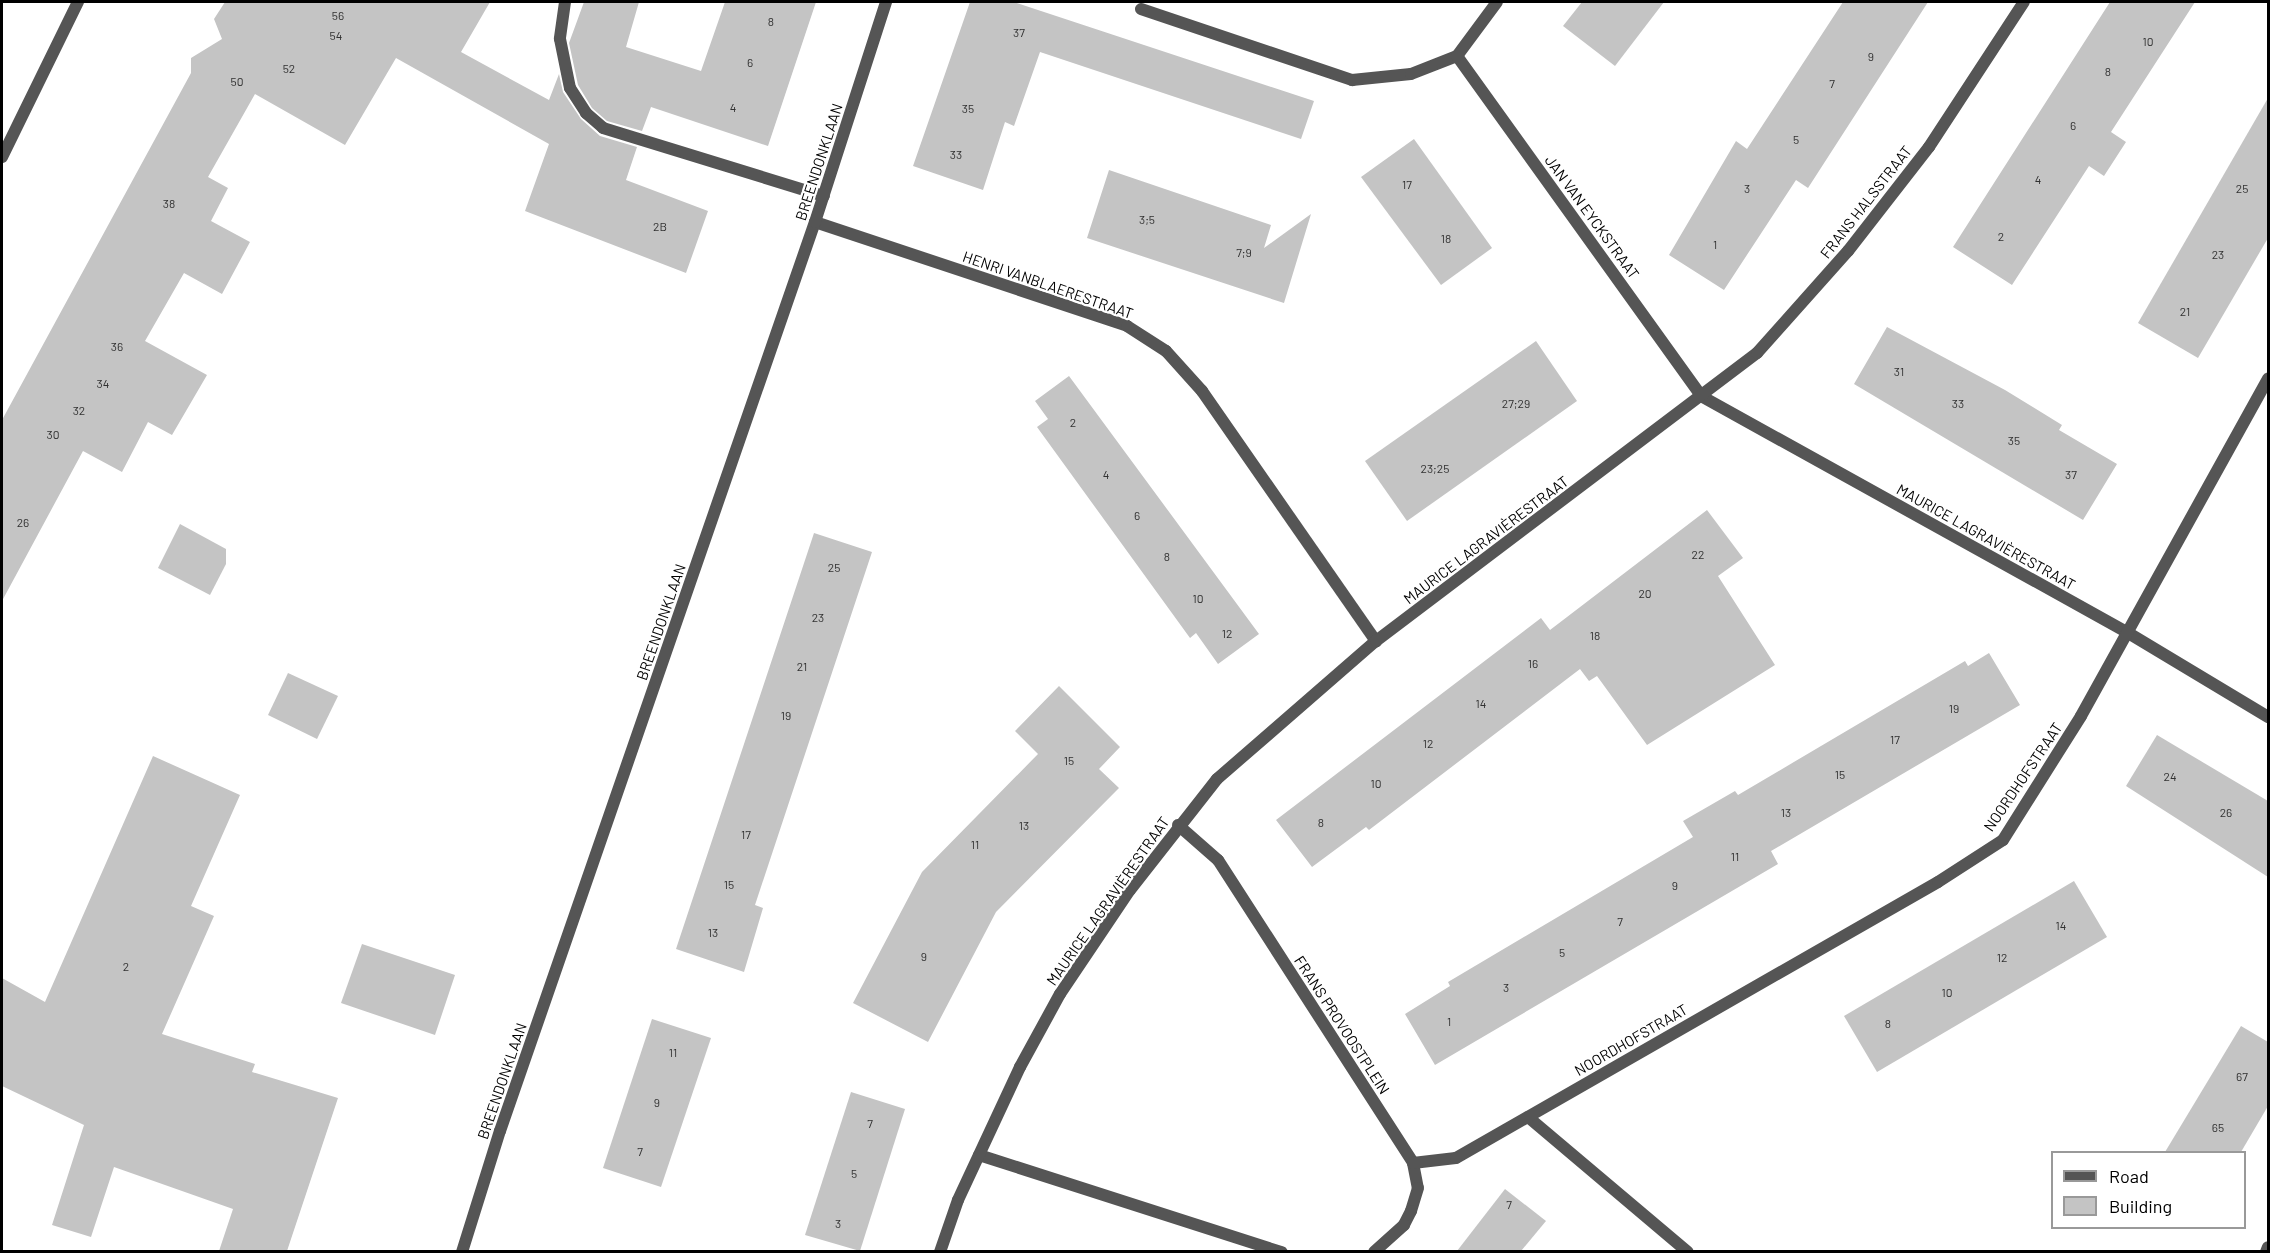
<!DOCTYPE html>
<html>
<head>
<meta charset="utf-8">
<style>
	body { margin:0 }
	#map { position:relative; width:2270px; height:1253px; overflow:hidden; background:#fff; font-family:Barlow,sans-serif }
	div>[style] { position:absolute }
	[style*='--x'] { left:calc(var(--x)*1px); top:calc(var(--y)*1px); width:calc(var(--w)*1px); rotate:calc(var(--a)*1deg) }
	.building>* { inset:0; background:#c4c4c4 }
	.service>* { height:12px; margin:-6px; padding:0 6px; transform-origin:6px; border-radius:6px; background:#555 }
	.minor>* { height:12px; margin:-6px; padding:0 6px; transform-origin:6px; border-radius:6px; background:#555 }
	.tertiary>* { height:12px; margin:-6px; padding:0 6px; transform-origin:6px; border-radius:6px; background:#555 }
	span { translate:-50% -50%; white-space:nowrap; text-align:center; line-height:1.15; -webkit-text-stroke:4.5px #fff; paint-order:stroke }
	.number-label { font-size:12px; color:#313131 }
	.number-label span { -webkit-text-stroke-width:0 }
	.street-label { font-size:15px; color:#000 }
	.frame { position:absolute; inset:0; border:3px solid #000; pointer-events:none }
	.legend { position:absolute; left:2051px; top:1151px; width:195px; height:78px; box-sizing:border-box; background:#fff; border:2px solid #999; margin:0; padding:8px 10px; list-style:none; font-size:18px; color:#000 }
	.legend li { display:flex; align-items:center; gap:12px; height:30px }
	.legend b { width:30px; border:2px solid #999 }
</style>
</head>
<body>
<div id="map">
	<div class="building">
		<div style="clip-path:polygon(225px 2px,490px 2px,461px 52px,549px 100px,559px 74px,563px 92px,581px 119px,600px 136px,637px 147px,626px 180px,708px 211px,686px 273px,525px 211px,549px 144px,396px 58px,345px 145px,255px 94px,208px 177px,228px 188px,211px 221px,250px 242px,222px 294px,184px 273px,145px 341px,207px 375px,172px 435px,148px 422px,122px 472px,83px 451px,2px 601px,2px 420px,191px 73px,191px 58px,222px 39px,214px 19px)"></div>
		<div style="clip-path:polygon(584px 2px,639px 2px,626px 47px,701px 71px,725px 2px,816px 2px,768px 146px,651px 107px,642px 131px,607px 121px,592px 108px,578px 85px,569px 43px)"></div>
		<div style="clip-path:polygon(970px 2px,1014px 2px,1314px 101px,1301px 139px,1040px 52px,1014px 126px,1005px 122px,983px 190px,913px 166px)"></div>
		<div style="clip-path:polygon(1582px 2px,1664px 2px,1615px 66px,1563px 26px)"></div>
		<div style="clip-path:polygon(1843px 2px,1928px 2px,1808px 188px,1796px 180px,1724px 290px,1669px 255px,1736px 141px,1747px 149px)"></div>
		<div style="clip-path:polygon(2110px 2px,2195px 2px,2111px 132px,2126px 142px,2104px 176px,2089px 166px,2012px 285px,1953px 247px)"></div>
		<div style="clip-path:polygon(2268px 98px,2268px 238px,2198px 358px,2138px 323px)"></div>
		<div style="clip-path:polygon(1414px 139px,1492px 248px,1441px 285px,1361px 177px)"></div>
		<div style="clip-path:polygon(1109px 170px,1271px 225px,1264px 248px,1311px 214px,1284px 303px,1087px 238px)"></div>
		<div style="clip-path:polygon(1887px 327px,2005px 390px,2062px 425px,2059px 430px,2117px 464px,2083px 520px,1854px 384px)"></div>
		<div style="clip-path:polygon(1536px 341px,1577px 401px,1407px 521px,1365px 461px)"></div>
		<div style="clip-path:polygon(1069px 376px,1259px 634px,1218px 664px,1196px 633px,1190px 638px,1037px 427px,1048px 419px,1035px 401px)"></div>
		<div style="clip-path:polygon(1707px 510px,1743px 558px,1718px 576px,1775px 665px,1647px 745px,1597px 676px,1589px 681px,1580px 669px,1369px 830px,1366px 827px,1312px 867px,1276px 820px,1541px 618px,1550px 630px)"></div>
		<div style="clip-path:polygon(180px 524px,226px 549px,226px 564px,210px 595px,158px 568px)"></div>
		<div style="clip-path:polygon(814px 533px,872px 552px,755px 905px,763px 908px,744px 972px,676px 949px)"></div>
		<div style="clip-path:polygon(1989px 653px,2020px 705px,1771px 851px,1778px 864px,1435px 1065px,1405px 1014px,1450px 986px,1448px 982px,1693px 837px,1683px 821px,1735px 791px,1738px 795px,1965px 661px,1968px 666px)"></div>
		<div style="clip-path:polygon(288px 673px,338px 696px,317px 739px,268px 715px)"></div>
		<div style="clip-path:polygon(1059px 686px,1120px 747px,1099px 769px,1119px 788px,996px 912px,928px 1042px,853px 1003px,922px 872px,1038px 754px,1015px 731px)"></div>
		<div style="clip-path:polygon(2157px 735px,2268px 801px,2268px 877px,2126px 786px)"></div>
		<div style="clip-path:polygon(153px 756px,240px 795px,191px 906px,214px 916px,162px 1034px,255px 1064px,252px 1072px,338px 1098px,287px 1251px,219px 1251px,233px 1209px,114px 1167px,91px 1237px,52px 1225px,84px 1125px,2px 1086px,2px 978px,45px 1002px)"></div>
		<div style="clip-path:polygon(2074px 881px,2107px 937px,1877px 1072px,1844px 1016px)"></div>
		<div style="clip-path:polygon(362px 944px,455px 975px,435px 1035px,341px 1003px)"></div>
		<div style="clip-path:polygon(652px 1019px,711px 1038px,661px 1187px,603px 1168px)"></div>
		<div style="clip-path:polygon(2241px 1026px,2268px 1042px,2268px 1106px,2241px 1152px,2165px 1152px)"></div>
		<div style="clip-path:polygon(851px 1092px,905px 1109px,860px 1251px,805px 1235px)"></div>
		<div style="clip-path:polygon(1505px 1189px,1546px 1221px,1521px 1251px,1457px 1251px)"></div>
	</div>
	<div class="service">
		<div style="--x:565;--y:2;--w:37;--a:98"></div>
		<div style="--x:560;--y:39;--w:50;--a:78.5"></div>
		<div style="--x:570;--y:88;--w:30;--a:57"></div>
		<div style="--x:586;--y:113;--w:23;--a:41"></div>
		<div style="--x:603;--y:128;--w:231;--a:17.1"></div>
	</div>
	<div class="minor">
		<div style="--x:1141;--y:9;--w:223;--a:18.6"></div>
		<div style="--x:1352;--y:80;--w:59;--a:-5.8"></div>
		<div style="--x:1411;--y:74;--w:49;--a:-21.4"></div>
		<div style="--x:1457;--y:56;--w:418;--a:54.3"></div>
		<div style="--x:1701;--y:396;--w:485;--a:29"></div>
		<div style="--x:2125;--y:631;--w:167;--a:31"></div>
		<div style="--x:1457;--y:56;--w:67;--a:-53.5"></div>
		<div style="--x:815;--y:222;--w:329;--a:18.4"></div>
		<div style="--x:1127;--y:326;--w:46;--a:32.7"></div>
		<div style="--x:1166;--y:351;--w:54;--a:48"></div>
		<div style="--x:1202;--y:391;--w:305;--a:55.2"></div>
		<div style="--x:1178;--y:825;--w:53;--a:41.2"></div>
		<div style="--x:1218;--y:860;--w:360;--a:57.2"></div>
		<div style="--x:1413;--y:1163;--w:25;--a:79"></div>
		<div style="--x:1418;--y:1188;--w:24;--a:107"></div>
		<div style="--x:1411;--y:1211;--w:16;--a:117"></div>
		<div style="--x:1404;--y:1225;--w:40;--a:138"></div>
		<div style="--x:1528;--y:1117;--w:209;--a:40.2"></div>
		<div style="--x:979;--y:1155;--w:318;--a:17.8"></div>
		<div style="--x:1413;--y:1163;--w:43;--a:-6.6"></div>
		<div style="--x:1456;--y:1158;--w:555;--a:-29.8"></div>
		<div style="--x:1938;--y:882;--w:77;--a:-32.9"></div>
		<div style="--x:2003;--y:840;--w:146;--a:-57.8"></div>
		<div style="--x:2081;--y:716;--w:386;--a:-61"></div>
		<div style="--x:462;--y:1252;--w:127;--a:-72.6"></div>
		<div style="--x:500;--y:1131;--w:962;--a:-70.89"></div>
		<div style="--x:815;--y:222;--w:231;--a:-72.1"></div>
		<div style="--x:940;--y:1252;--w:55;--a:-70.9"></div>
		<div style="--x:958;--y:1200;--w:147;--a:-65"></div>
		<div style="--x:1020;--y:1067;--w:83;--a:-61.3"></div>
		<div style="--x:1060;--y:994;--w:125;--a:-56.1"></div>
		<div style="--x:1130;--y:890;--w:141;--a:-51.9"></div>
		<div style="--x:1217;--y:779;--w:211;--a:-41"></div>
		<div style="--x:1376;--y:641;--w:478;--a:-37.1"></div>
		<div style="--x:1757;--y:353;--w:137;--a:-48.3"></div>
		<div style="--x:1848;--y:251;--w:132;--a:-52.1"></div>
		<div style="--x:1929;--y:147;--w:173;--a:-56.8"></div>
		<div style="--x:2266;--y:1252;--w:5;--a:-68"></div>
	</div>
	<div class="tertiary">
		<div style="--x:2;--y:157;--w:173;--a:-63.9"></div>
	</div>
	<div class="number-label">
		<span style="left:338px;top:16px">56</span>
		<span style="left:771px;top:22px">8</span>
		<span style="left:1019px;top:33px">37</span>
		<span style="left:336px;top:36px">54</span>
		<span style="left:2148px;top:42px">10</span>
		<span style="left:1871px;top:57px">9</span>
		<span style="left:750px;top:63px">6</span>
		<span style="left:289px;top:69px">52</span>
		<span style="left:2108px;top:72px">8</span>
		<span style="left:237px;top:82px">50</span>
		<span style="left:1832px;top:84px">7</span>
		<span style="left:733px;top:108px">4</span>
		<span style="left:968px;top:109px">35</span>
		<span style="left:2073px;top:126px">6</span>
		<span style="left:1796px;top:140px">5</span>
		<span style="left:956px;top:155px">33</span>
		<span style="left:2038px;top:180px">4</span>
		<span style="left:1407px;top:185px">17</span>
		<span style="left:1747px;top:189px">3</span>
		<span style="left:2242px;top:189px">25</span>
		<span style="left:169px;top:204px">38</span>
		<span style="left:1147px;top:220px">3;5</span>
		<span style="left:660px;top:227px">2B</span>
		<span style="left:2001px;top:237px">2</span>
		<span style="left:1446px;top:239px">18</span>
		<span style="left:1715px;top:245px">1</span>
		<span style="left:1244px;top:253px">7;9</span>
		<span style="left:2218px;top:255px">23</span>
		<span style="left:2185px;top:312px">21</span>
		<span style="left:117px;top:347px">36</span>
		<span style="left:1899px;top:372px">31</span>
		<span style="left:103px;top:384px">34</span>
		<span style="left:1516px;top:404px">27;29</span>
		<span style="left:1958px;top:404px">33</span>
		<span style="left:79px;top:411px">32</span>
		<span style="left:1073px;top:423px">2</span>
		<span style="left:53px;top:435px">30</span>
		<span style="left:2014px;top:441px">35</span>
		<span style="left:1435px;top:469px">23;25</span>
		<span style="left:1106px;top:475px">4</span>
		<span style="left:2071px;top:475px">37</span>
		<span style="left:1137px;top:516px">6</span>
		<span style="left:23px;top:523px">26</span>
		<span style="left:1698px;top:555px">22</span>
		<span style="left:1167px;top:557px">8</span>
		<span style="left:834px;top:568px">25</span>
		<span style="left:1645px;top:594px">20</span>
		<span style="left:1198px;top:599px">10</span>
		<span style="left:818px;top:618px">23</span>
		<span style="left:1227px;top:634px">12</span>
		<span style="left:1595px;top:636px">18</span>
		<span style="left:1533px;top:664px">16</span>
		<span style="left:802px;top:667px">21</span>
		<span style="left:1481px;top:704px">14</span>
		<span style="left:1954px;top:709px">19</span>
		<span style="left:786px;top:716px">19</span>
		<span style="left:1895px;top:740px">17</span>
		<span style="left:1428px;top:744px">12</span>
		<span style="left:1069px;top:761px">15</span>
		<span style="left:1840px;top:775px">15</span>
		<span style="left:2170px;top:777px">24</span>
		<span style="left:1376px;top:784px">10</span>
		<span style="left:1786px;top:813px">13</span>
		<span style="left:2226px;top:813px">26</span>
		<span style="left:1321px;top:823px">8</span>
		<span style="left:1024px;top:826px">13</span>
		<span style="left:746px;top:835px">17</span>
		<span style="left:975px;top:845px">11</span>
		<span style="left:1735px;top:857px">11</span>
		<span style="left:729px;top:885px">15</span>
		<span style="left:1675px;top:886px">9</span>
		<span style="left:1620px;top:922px">7</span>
		<span style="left:2061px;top:926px">14</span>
		<span style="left:713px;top:933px">13</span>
		<span style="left:1562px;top:953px">5</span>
		<span style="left:924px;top:957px">9</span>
		<span style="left:2002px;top:958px">12</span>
		<span style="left:126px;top:967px">2</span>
		<span style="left:1506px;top:988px">3</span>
		<span style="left:1947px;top:993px">10</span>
		<span style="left:1449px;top:1022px">1</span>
		<span style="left:1888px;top:1024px">8</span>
		<span style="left:673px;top:1053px">11</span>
		<span style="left:2242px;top:1077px">67</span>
		<span style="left:657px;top:1103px">9</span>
		<span style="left:870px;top:1124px">7</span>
		<span style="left:2218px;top:1128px">65</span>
		<span style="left:640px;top:1152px">7</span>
		<span style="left:854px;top:1174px">5</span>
		<span style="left:1509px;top:1205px">7</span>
		<span style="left:838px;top:1224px">3</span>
	</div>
	<div class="street-label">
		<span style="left:819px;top:162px;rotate:-72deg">BREENDONKLAAN</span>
		<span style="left:1866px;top:202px;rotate:-52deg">FRANS HALSSTRAAT</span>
		<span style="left:1592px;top:217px;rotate:54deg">JAN VAN EYCKSTRAAT</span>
		<span style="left:1048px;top:285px;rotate:19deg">HENRI VANBLAERESTRAAT</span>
		<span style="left:1986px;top:537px;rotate:29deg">MAURICE LAGRAVIÈRESTRAAT</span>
		<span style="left:1486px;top:540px;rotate:-37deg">MAURICE LAGRAVIÈRESTRAAT</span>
		<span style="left:661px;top:622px;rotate:-71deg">BREENDONKLAAN</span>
		<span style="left:2023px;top:777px;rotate:-56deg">NOORDHOFSTRAAT</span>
		<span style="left:1108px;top:901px;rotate:-55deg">MAURICE LAGRAVIÈRESTRAAT</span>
		<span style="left:1342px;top:1025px;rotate:57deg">FRANS PROVOOSTPLEIN</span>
		<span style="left:1631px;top:1040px;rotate:-30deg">NOORDHOFSTRAAT</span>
		<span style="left:502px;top:1081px;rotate:-71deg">BREENDONKLAAN</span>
	</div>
	<div class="frame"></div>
	<ul class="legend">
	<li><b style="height:8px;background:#555"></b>Road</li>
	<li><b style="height:16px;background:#c4c4c4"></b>Building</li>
	</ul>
</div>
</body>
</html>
